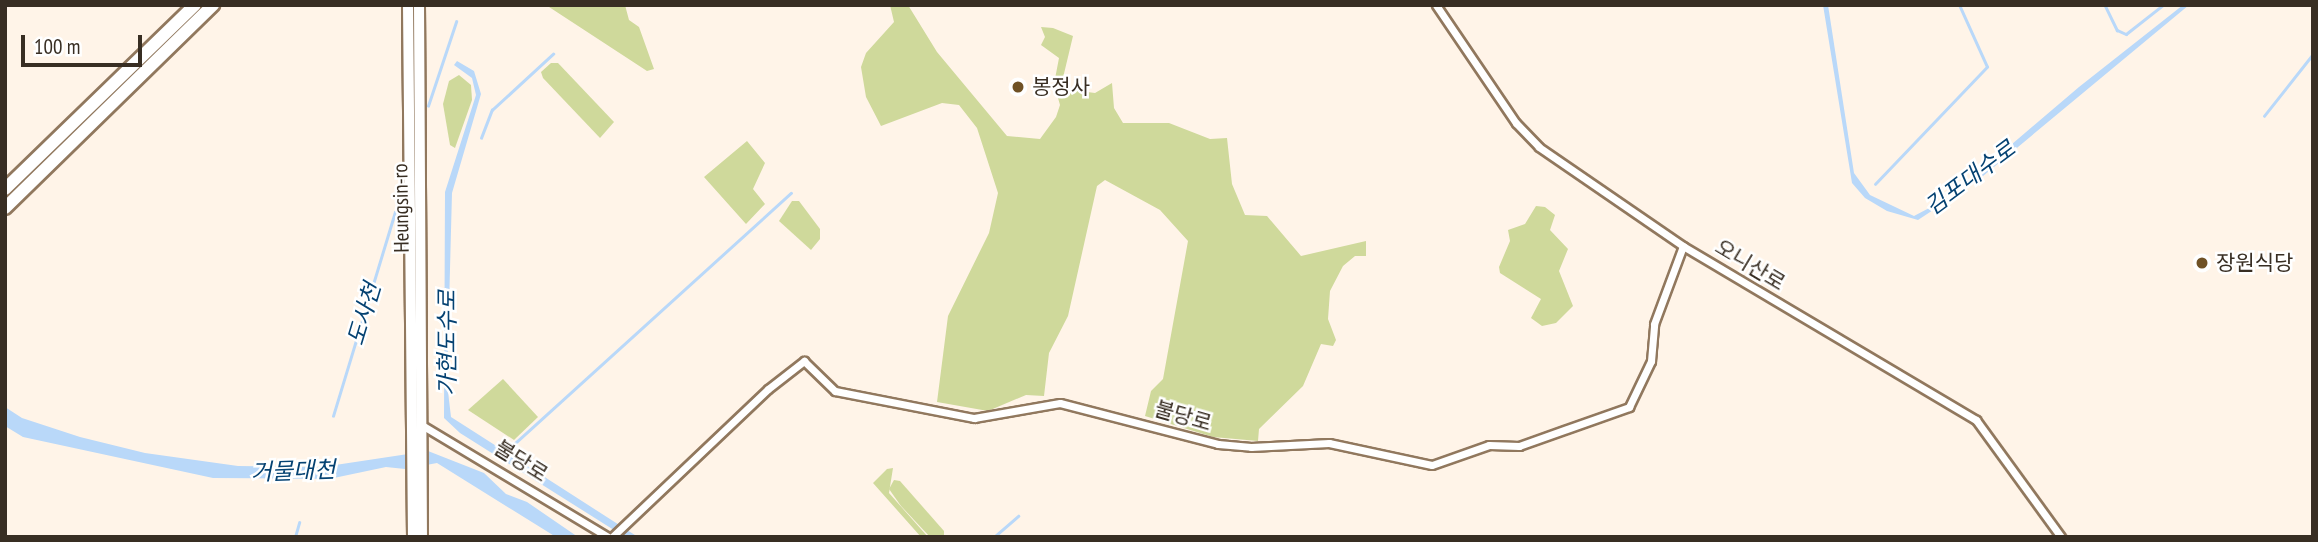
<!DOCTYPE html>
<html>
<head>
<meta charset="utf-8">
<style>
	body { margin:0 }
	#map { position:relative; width:2318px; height:542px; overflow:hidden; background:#fff4e8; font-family:"PT Sans Narrow","Noto Sans KR",sans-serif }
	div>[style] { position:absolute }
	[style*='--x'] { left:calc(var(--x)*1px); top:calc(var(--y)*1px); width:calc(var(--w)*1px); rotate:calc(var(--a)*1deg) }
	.green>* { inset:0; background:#cfd99b }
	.water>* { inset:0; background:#b9d8f9 }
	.stream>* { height:2.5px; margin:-1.25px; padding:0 1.25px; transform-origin:1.25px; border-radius:1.25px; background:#b9d8f9 }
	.roads { filter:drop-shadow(2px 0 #91785e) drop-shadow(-2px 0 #91785e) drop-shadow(0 2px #91785e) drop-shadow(0 -2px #91785e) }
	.minor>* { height:7px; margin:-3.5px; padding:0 3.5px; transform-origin:3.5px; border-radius:3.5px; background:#fff }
	.secondary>* { height:10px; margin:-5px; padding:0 5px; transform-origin:5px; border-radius:5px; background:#fff }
	.motorway>* { height:12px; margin:-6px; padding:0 6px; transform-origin:6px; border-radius:6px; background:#fff }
	.dots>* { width:19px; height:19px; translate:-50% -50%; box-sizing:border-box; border:4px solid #fff; border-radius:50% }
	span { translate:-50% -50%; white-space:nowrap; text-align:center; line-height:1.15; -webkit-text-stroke:5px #fff; paint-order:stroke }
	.poi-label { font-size:21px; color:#382e23 }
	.left { translate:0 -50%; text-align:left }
	.street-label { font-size:21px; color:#382e23 }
	.water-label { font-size:23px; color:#054272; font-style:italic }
	.frame { position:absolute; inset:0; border:7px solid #382e23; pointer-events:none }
	.scale { position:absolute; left:21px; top:35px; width:121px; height:32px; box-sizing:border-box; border:4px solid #382e23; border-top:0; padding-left:9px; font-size:21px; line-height:24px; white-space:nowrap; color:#382e23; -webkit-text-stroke:5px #fff; paint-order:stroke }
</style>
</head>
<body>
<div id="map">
	<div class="green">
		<div style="clip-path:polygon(546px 5px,625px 5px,629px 20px,639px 27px,654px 69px,647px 71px)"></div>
		<div style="clip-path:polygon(890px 5px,908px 5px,937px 52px,1007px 136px,1040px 139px,1056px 117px,1060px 105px,1054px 84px,1059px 58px,1041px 45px,1045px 37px,1041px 27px,1053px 28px,1073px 36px,1062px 82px,1064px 89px,1095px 93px,1112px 83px,1114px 108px,1123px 123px,1169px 123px,1210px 139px,1227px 138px,1232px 184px,1245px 215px,1267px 216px,1301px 256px,1366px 241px,1366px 256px,1355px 256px,1343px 266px,1330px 291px,1328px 319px,1336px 340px,1333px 346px,1321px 344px,1303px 386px,1259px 429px,1258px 441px,1213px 437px,1145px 416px,1151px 391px,1163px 379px,1188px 241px,1160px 210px,1105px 180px,1097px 186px,1068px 316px,1049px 353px,1044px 396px,1026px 395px,988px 411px,937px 402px,948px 316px,989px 233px,998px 193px,977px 128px,959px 105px,942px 103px,881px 126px,866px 97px,861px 67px,866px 53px,894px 22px)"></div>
		<div style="clip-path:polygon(551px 63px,558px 63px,614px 122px,600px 138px,543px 78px,541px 72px)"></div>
		<div style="clip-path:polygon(459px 75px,471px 85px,472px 100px,455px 148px,450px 145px,443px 104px,449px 81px)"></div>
		<div style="clip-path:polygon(747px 141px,765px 163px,753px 189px,765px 204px,746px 224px,704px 177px)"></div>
		<div style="clip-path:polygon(792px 201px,799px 201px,820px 229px,820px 239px,811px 250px,779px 221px)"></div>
		<div style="clip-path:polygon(1536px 206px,1545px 207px,1555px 215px,1550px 230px,1568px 249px,1559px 271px,1573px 306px,1556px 323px,1542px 326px,1531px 318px,1541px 299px,1500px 273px,1499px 267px,1510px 241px,1508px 230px,1525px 224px)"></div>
		<div style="clip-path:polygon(503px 379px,538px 417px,514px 440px,468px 410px)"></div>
		<div style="clip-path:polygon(893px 468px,889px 493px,928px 537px,921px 537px,873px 483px,887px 469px)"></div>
		<div style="clip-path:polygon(894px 480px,900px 481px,944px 531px,944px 537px,930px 537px,901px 506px,889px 489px)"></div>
	</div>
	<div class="water">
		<div style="clip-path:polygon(1823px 5px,1828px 5px,1854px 173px,1870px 195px,1914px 216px,1950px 197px,2079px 87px,2183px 5px,2189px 5px,1977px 181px,1918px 220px,1887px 211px,1865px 198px,1852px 183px)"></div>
		<div style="clip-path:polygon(457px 61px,474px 71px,481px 94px,452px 193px,447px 383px,451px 417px,638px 537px,625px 537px,460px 433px,444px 418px,445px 192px,476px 95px,472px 78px,454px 65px)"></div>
		<div style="clip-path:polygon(5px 407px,22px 418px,80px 437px,145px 453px,238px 466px,322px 467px,428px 451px,484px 473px,506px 494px,527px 502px,578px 537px,556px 537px,437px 463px,405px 469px,386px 467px,329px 479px,213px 478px,23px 437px,5px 426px)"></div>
	</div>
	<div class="stream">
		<div style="--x:2105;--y:5;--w:28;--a:64"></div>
		<div style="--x:2117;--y:30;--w:10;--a:24"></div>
		<div style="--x:2126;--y:34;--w:47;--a:-38.1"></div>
		<div style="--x:428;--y:106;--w:89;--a:-71.6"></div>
		<div style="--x:2264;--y:116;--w:79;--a:-51.7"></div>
		<div style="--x:481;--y:138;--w:30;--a:-69"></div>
		<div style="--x:492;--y:110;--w:83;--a:-42.6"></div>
		<div style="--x:1875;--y:184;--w:162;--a:-46.3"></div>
		<div style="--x:1987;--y:67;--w:68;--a:-114.3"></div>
		<div style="--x:333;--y:416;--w:213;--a:-73.1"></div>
		<div style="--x:513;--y:445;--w:375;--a:-42.2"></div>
		<div style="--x:295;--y:537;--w:15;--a:-74"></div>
		<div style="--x:994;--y:537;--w:32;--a:-41"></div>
	</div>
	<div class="roads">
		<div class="minor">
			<div style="--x:1436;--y:5;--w:143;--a:55.9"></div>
			<div style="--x:1516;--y:123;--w:33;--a:46"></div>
			<div style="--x:1539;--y:147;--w:175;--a:34.5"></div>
			<div style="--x:1683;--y:246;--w:341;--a:30.7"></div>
			<div style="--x:1976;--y:420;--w:145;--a:54"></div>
			<div style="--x:420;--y:424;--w:219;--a:31"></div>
			<div style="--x:612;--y:537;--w:215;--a:-43.5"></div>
			<div style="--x:768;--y:389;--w:46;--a:-37.9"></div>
			<div style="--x:804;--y:361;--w:43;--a:44.1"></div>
			<div style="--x:835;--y:391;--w:142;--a:11"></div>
			<div style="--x:974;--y:418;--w:87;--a:-9.9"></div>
			<div style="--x:1060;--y:403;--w:163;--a:14.5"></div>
			<div style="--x:1218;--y:444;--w:33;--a:5"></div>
			<div style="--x:1251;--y:447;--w:78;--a:-2.9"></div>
			<div style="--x:1329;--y:443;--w:105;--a:12.1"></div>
			<div style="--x:1432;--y:465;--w:60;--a:-19.3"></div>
			<div style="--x:1489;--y:445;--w:30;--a:2"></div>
			<div style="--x:1519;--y:446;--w:117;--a:-19.5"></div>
			<div style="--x:1629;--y:407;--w:51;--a:-64.4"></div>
			<div style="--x:1651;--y:361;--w:37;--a:-85"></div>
			<div style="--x:1654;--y:324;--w:83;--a:-69.6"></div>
		</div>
		<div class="secondary">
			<div style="--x:408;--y:5;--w:532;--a:89.46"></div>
			<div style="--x:419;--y:5;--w:532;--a:89.68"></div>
		</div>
		<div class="motorway">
			<div style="--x:5;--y:189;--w:264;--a:-44.1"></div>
			<div style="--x:5;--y:208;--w:291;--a:-44.3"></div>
		</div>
	</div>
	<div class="dots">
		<div style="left:1018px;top:87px;background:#6f5125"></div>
		<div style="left:2202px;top:263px;background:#6f5125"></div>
	</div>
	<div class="poi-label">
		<span class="left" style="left:1032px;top:87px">봉정사</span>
		<span class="left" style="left:2216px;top:263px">장원식당</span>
	</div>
	<div class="street-label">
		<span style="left:401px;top:208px;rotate:-91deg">Heungsin-ro</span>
		<span style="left:1750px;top:265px;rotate:31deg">오니산로</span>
		<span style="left:1183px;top:416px;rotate:16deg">불당로</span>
		<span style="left:521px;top:461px;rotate:32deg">불당로</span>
	</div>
	<div class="water-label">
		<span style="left:1970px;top:178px;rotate:-37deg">김포대수로</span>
		<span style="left:364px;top:314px;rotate:-73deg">도사천</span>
		<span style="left:447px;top:343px;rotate:-90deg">가현도수로</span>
		<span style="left:293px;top:471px;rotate:-2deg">거물대천</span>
	</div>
	<div class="frame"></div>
	<div class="scale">100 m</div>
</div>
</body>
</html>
